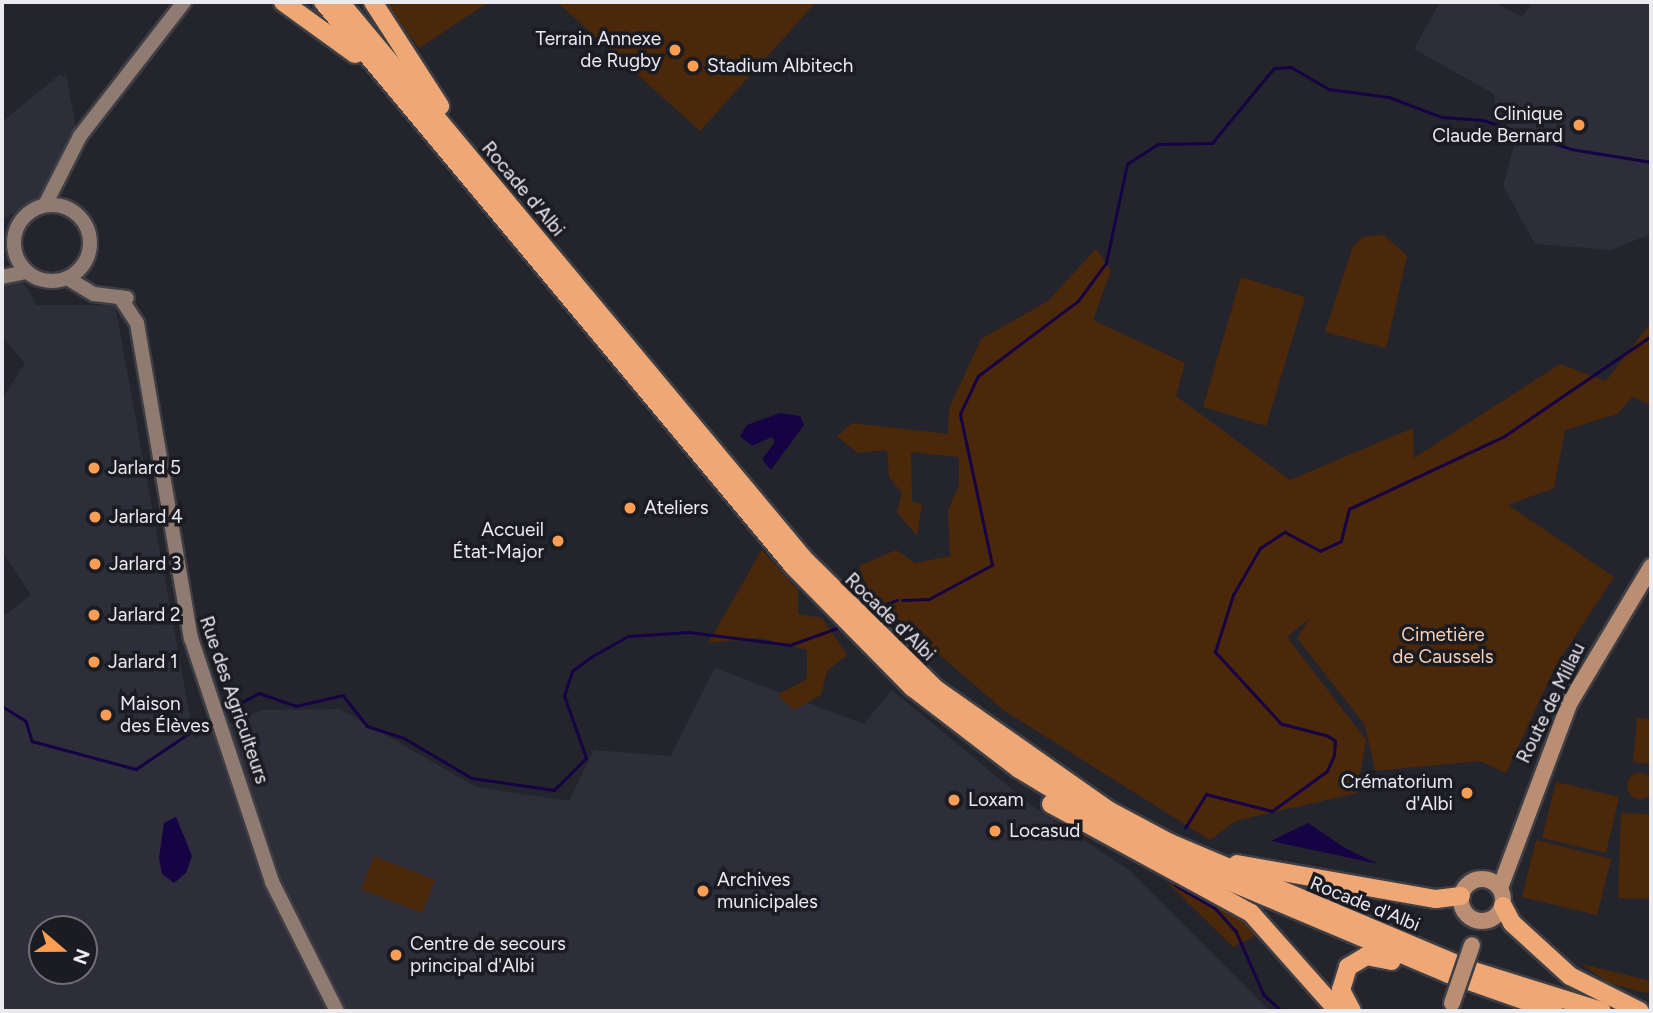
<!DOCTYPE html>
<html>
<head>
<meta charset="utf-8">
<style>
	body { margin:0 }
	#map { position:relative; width:1653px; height:1013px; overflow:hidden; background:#24242c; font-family:Figtree,sans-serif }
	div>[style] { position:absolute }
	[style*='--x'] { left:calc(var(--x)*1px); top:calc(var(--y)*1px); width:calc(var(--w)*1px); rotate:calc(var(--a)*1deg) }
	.built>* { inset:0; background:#2e2e3b }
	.green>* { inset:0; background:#4c280b }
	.round { border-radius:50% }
	.water>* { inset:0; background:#150344 }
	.stream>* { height:2.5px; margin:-1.25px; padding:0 1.25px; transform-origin:1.25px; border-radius:1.25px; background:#150344 }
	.roads { filter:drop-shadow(2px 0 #3e3e44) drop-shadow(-2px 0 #3e3e44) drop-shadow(0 2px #3e3e44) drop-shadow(0 -2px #3e3e44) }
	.secondary>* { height:14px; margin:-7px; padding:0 7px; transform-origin:7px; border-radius:7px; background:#907b72 }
	.secondary>.ring { margin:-7px; padding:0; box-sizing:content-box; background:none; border:14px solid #907b72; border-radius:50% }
	.primary>* { height:16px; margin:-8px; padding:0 8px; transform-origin:8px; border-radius:8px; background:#b98e73 }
	.primary>.ring { margin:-8px; padding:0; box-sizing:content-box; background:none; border:16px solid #b98e73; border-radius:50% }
	.highway>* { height:18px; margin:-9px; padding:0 9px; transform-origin:9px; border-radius:9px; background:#efa875 }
	.bridges { filter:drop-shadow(2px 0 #3e3e44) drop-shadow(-2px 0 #3e3e44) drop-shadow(0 2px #3e3e44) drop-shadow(0 -2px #3e3e44) }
	.primary-bridge>* { height:16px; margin:-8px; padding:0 8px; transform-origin:8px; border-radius:8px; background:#b98e73 }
	.dots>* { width:19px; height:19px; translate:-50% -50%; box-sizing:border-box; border:4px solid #1b1b22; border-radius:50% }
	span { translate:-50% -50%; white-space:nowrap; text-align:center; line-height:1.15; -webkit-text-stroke:7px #1b1b22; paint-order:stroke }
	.poi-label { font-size:19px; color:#eaeaef }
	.right { translate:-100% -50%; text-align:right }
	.left { translate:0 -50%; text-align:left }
	.street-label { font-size:19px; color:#eaeaef }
	.park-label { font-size:19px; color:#f7d0b6 }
	.frame { position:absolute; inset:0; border:4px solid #eaeaef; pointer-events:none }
	.north { position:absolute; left:28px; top:915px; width:70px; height:70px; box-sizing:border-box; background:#1b1b22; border:2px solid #6e6e74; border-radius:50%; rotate:110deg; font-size:19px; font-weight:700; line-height:28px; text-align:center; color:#eaeaef }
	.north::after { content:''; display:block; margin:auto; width:24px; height:32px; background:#fc9d54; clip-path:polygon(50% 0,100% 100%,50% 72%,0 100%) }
</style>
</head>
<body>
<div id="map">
	<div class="built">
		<div style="clip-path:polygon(1440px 2px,1495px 2px,1522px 17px,1532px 2px,1651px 2px,1651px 234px,1611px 250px,1535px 244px,1503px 186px,1517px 135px,1497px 115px,1494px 94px,1414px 49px)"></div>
		<div style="clip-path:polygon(59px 75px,67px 77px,76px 128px,46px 192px,2px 220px,2px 122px)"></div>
		<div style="clip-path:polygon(evenodd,22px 279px,36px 305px,115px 305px,194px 738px,262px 710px,340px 709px,476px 787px,569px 801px,594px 750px,671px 756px,715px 668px,864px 724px,892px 690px,1031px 805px,1129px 870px,1270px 1011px,2px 1011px,2px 617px,31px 595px,2px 551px,2px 399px,25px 363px,2px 336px,2px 287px,22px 279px,42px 929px,84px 929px,84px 971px,42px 971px,42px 929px)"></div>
	</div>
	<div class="green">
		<div style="clip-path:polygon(385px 2px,489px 2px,419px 48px)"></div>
		<div style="clip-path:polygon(557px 2px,816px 2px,700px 131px)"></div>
		<div style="clip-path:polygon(1384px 235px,1407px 256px,1386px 348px,1325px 332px,1353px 246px,1363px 237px)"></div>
		<div style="clip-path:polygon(1096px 249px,1111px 270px,1093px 320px,1185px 363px,1176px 396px,1290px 480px,1413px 428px,1414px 458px,1560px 364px,1606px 381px,1651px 322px,1651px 405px,1632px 397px,1617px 414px,1565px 430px,1554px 488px,1508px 505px,1614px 577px,1556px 665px,1506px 773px,1480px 761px,1375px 771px,1365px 725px,1297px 638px,1310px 618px,1287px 637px,1366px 740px,1357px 793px,1235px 821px,1210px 840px,1005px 711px,870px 595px,859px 566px,896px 550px,915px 563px,950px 556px,948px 510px,959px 486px,959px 457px,911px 452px,912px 502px,922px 504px,917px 536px,897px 512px,902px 493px,889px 477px,887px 450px,858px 453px,837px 436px,852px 423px,948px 434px,949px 409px,981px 339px,1048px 301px)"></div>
		<div style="clip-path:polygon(1241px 277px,1305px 297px,1266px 426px,1203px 407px)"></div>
		<div style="clip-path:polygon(762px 550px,798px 590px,798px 614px,822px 618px,847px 655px,827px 671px,821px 695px,794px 710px,777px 695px,807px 679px,807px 650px,760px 638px,708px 643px)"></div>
		<div style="clip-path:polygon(1637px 718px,1651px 719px,1651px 764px,1633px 762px)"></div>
		<div class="round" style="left:1627px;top:773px;width:26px;height:26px"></div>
		<div style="clip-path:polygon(1556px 782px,1619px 797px,1606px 853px,1542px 838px)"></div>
		<div style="clip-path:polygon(1621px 813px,1651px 814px,1651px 899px,1618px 898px)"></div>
		<div style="clip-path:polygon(1536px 840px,1611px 859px,1597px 915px,1522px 897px)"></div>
		<div style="clip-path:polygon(374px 856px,435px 880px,422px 913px,361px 889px)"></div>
		<div style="clip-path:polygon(1167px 882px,1239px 917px,1259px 934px,1233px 947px)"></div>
		<div style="clip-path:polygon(1582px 964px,1651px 981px,1651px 994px,1608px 983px)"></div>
	</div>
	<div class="water">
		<div style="clip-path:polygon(780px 413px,800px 416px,804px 425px,771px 470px,762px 459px,775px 442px,772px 437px,752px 446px,740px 436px,747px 425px)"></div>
		<div style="clip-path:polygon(176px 817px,192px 856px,186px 873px,174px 883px,162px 874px,159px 858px,164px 823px)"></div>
		<div style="clip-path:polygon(1308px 823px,1345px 848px,1378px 864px,1271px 841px)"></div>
	</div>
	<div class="stream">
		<div style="--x:902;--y:600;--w:27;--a:-2"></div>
		<div style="--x:929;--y:599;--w:72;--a:-28.4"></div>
		<div style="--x:992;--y:565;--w:154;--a:-102"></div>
		<div style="--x:960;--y:414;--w:42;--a:-64.7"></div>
		<div style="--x:978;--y:376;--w:125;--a:-36.9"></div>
		<div style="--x:1078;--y:301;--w:47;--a:-53.6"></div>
		<div style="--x:1106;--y:263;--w:101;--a:-78"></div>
		<div style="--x:1127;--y:164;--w:37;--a:-33"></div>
		<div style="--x:1158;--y:144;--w:54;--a:-1.1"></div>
		<div style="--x:1212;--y:143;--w:97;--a:-50.4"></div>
		<div style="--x:1274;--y:68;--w:17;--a:-3"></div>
		<div style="--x:1291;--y:67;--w:44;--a:30.1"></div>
		<div style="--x:1329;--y:89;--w:61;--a:7.6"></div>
		<div style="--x:1389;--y:97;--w:57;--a:20.7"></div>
		<div style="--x:1442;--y:117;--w:41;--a:4.2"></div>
		<div style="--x:1483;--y:120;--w:93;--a:18.2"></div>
		<div style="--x:1571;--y:149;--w:81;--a:9.2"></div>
		<div style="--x:867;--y:612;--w:32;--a:-22"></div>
		<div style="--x:2;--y:706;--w:28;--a:32"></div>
		<div style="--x:26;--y:721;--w:21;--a:73"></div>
		<div style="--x:32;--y:741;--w:108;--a:15.1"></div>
		<div style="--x:136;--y:769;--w:92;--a:-33.9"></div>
		<div style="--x:221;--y:713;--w:43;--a:-27.8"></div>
		<div style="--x:259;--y:693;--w:39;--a:19"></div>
		<div style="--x:296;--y:706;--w:48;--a:-13.2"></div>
		<div style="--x:343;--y:695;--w:39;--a:52"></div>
		<div style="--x:367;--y:726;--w:39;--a:18"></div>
		<div style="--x:404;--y:738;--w:79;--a:30.5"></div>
		<div style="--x:472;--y:778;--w:83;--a:8.3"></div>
		<div style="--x:554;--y:790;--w:45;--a:-45"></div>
		<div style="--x:586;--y:758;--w:66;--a:-109.5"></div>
		<div style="--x:564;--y:696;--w:26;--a:-72"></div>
		<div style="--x:572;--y:671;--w:24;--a:-36"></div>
		<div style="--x:591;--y:657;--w:43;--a:-29.6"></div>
		<div style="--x:628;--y:636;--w:61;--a:-3.8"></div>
		<div style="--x:689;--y:632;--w:102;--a:7.3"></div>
		<div style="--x:790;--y:645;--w:50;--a:-19.9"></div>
		<div style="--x:1185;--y:828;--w:40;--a:-58"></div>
		<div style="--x:1206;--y:794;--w:68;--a:14.4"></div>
		<div style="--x:1272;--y:811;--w:68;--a:-36"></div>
		<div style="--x:1327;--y:771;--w:17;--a:-66"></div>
		<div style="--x:1334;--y:755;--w:14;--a:-86"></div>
		<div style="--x:1335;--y:741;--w:9;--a:-148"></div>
		<div style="--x:1327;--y:736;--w:48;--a:-165.4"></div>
		<div style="--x:1281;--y:724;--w:98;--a:-132.5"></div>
		<div style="--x:1215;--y:652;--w:60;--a:-72.5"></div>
		<div style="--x:1233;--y:595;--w:54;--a:-60.1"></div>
		<div style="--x:1260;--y:548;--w:30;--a:-33"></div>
		<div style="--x:1285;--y:532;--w:40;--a:28"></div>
		<div style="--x:1320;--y:551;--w:23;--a:-25"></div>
		<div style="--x:1341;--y:541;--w:33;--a:-76"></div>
		<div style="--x:1349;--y:509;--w:170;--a:-25.1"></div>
		<div style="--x:1503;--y:437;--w:179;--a:-34.3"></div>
		<div style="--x:1175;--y:885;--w:46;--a:29.9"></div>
		<div style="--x:1215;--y:908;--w:31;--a:48"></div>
		<div style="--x:1236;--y:931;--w:70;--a:66.4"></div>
		<div style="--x:1264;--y:995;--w:24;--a:42"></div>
	</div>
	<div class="roads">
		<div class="secondary">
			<div class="ring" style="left:14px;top:205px;width:62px;height:62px"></div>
			<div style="--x:45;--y:205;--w:77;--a:-63.1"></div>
			<div style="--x:80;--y:136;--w:170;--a:-52.2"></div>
			<div style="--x:2;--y:277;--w:25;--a:-12"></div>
			<div style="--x:67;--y:278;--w:31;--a:31"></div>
			<div style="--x:94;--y:294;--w:33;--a:7"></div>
			<div style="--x:120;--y:297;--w:31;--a:57"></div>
			<div style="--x:137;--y:323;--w:320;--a:80.3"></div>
			<div style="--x:191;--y:638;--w:257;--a:71.6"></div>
			<div style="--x:272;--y:882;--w:144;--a:63.3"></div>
		</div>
		<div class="primary">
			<div class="ring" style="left:1461px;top:879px;width:26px;height:26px"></div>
			<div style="--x:1500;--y:888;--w:197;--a:-69.4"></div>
			<div style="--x:1569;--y:704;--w:160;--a:-59.1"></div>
		</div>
		<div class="highway">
			<div style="--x:283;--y:2;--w:89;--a:35.8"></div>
			<div style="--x:323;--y:2;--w:734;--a:50.19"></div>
			<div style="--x:793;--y:566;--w:170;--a:45.5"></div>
			<div style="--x:912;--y:687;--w:135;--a:37.5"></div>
			<div style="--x:1019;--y:769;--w:151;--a:31.2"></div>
			<div style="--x:1148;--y:847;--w:327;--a:22.9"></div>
			<div style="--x:1449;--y:974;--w:111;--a:19.4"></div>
			<div style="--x:340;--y:2;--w:725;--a:50.2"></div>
			<div style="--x:804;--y:559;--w:185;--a:44.6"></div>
			<div style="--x:936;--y:689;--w:210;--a:35.1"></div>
			<div style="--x:1108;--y:810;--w:68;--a:28.1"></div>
			<div style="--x:1168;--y:842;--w:332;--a:22.9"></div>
			<div style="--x:1474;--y:971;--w:134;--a:17.4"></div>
			<div style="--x:373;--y:2;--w:124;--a:57.2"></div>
			<div style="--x:1051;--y:804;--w:228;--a:28.6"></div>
			<div style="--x:1251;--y:913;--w:131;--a:48.4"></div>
			<div style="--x:1237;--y:864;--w:202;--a:10"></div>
			<div style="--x:1436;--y:899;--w:25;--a:-7"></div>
			<div style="--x:1503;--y:906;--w:19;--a:62"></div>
			<div style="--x:1512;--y:923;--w:79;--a:42.4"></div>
			<div style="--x:1570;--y:976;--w:78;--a:26.6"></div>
			<div style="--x:1352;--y:1011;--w:24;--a:-118"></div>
			<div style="--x:1341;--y:990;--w:24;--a:-73"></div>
			<div style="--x:1348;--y:967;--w:21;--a:-31"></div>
			<div style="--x:1366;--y:956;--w:26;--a:11"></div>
		</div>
	</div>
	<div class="bridges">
		<div class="primary-bridge">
			<div style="--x:1452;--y:1003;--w:61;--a:-71"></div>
		</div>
	</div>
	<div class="dots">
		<div style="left:675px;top:50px;background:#fc9d54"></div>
		<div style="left:693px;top:66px;background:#fc9d54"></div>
		<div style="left:1579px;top:125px;background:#fc9d54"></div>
		<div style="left:94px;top:468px;background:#fc9d54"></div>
		<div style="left:630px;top:508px;background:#fc9d54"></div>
		<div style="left:95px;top:517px;background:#fc9d54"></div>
		<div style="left:558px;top:541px;background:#fc9d54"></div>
		<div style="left:95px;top:564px;background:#fc9d54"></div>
		<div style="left:94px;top:615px;background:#fc9d54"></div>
		<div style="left:94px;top:662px;background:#fc9d54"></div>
		<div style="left:106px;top:715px;background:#fc9d54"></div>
		<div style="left:1467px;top:793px;background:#fc9d54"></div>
		<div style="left:954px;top:800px;background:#fc9d54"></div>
		<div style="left:995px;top:831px;background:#fc9d54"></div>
		<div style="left:703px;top:891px;background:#fc9d54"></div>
		<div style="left:396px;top:955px;background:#fc9d54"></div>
	</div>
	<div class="poi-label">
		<span class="right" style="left:661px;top:50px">Terrain Annexe<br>de Rugby</span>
		<span class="left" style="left:707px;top:66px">Stadium Albitech</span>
		<span class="right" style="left:1563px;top:125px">Clinique<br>Claude Bernard</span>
		<span class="left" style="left:108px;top:468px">Jarlard 5</span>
		<span class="left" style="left:644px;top:508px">Ateliers</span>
		<span class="left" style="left:109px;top:517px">Jarlard 4</span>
		<span class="right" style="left:544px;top:541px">Accueil<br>État-Major</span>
		<span class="left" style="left:109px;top:564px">Jarlard 3</span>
		<span class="left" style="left:108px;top:615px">Jarlard 2</span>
		<span class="left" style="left:108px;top:662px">Jarlard 1</span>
		<span class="left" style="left:120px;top:715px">Maison<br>des Élèves</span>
		<span class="right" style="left:1453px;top:793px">Crématorium<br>d'Albi</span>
		<span class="left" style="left:968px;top:800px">Loxam</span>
		<span class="left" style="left:1009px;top:831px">Locasud</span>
		<span class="left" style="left:717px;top:891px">Archives<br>municipales</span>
		<span class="left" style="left:410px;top:955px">Centre de secours<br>principal d'Albi</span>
	</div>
	<div class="street-label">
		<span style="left:523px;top:189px;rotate:50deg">Rocade d'Albi</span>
		<span style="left:890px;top:617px;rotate:44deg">Rocade d'Albi</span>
		<span style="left:234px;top:700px;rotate:71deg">Rue des Agriculteurs</span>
		<span style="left:1551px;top:703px;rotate:-64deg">Route de Millau</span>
		<span style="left:1365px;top:904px;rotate:22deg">Rocade d'Albi</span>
	</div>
	<div class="park-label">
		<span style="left:1443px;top:646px">Cimetière<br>de Caussels</span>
	</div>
	<div class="frame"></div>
	<div class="north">N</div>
</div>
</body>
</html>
